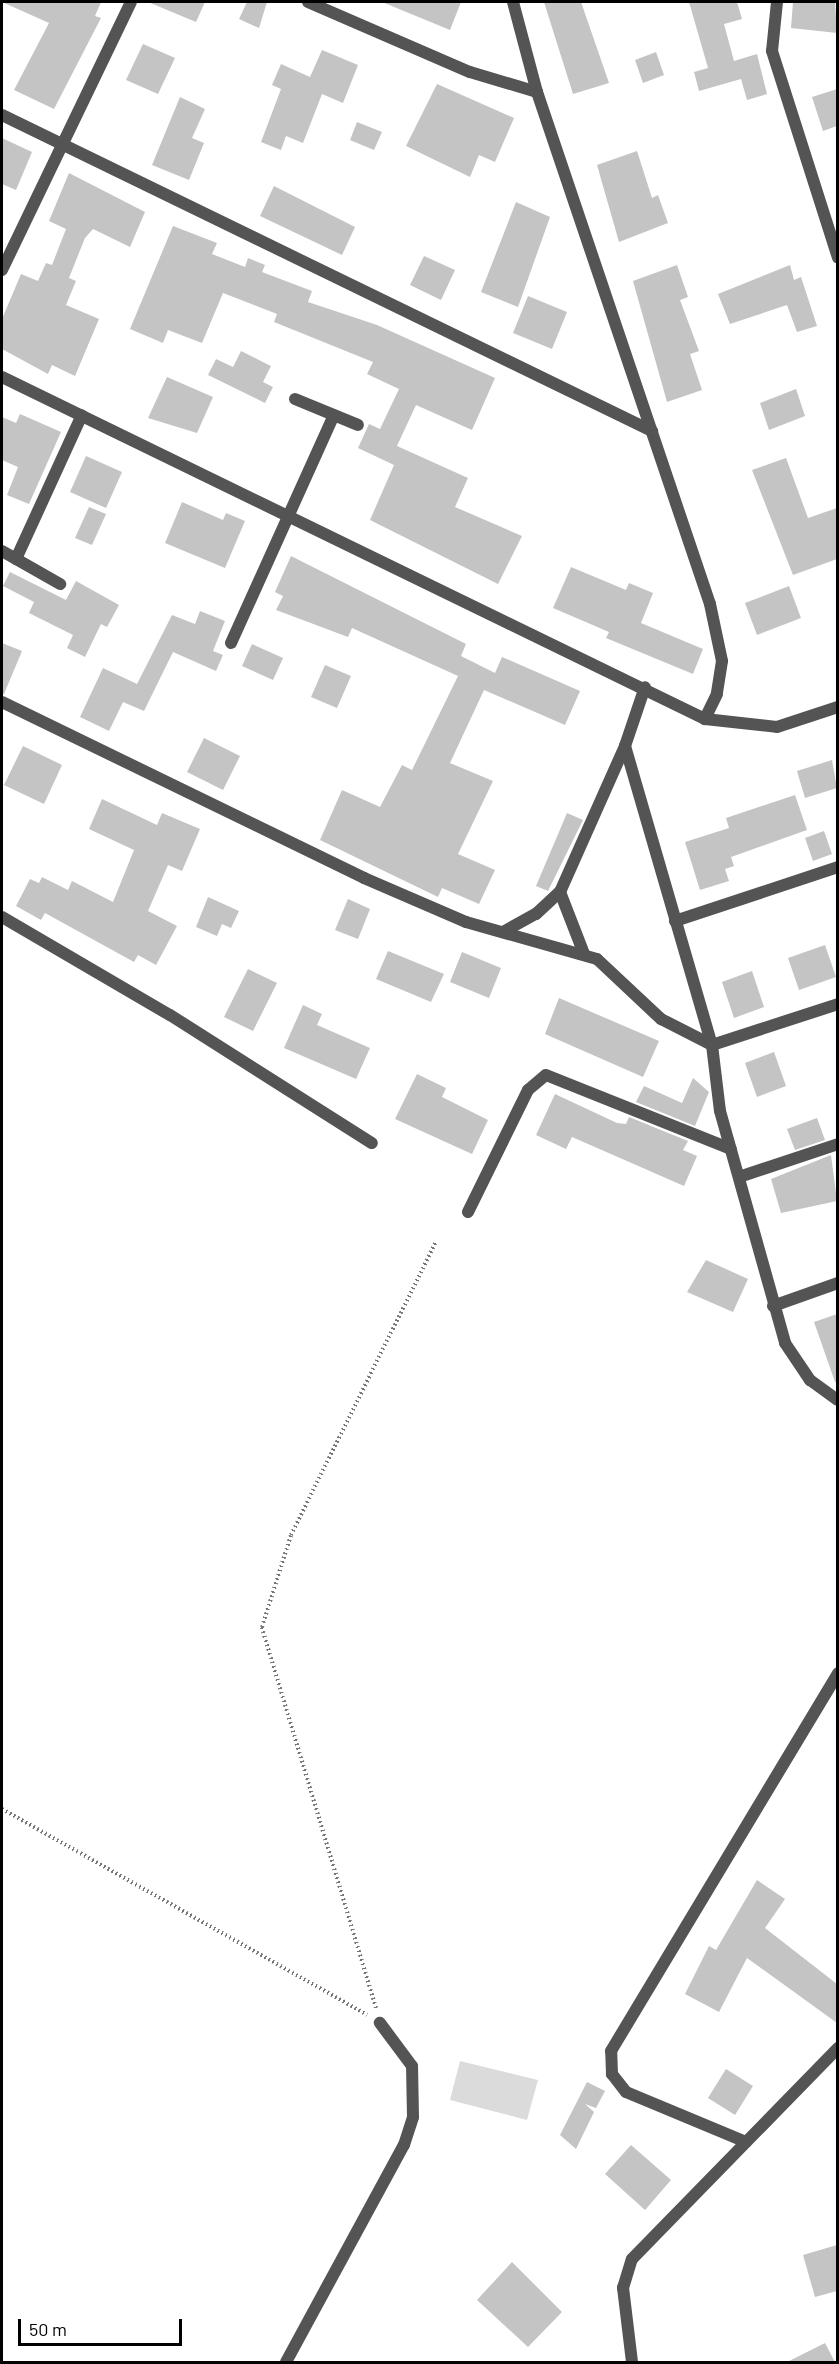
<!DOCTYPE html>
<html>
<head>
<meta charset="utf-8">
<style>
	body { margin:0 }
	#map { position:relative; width:839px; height:2364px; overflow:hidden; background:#fff; font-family:Barlow,sans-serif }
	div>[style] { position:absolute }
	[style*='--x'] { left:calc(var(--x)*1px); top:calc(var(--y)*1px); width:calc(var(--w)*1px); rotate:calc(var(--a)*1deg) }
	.green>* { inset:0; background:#dbdbdb }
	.building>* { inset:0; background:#c4c4c4 }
	.path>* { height:4px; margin-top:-2px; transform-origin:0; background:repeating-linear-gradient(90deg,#767676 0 1.5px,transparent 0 4.5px) }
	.minor>* { height:12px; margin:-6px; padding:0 6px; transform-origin:6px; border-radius:6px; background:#545454 }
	span { translate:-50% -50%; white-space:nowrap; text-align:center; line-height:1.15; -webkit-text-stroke:5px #fff; paint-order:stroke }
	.frame { position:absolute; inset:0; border:3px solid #000; pointer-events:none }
	.scale { position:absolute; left:18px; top:2319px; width:164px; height:27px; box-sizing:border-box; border:3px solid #000; border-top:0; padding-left:8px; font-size:18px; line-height:21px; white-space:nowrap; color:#000; -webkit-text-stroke:4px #fff; paint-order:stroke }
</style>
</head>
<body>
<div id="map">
	<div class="green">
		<div style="clip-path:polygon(460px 2061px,538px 2080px,527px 2120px,450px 2100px)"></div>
	</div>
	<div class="building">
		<div style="clip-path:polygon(2px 2px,101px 2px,95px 16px,101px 18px,54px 109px,14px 90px,49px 23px)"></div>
		<div style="clip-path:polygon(148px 2px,205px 2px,196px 22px)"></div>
		<div style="clip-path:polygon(247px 2px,267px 2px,259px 28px,239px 19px)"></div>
		<div style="clip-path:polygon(382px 2px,461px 2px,450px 30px)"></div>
		<div style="clip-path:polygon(544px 2px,581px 2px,609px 83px,573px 94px)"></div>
		<div style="clip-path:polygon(689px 2px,737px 2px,742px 19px,724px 24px,734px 61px,757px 54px,767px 94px,747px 100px,741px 79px,699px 91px,694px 72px,708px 68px)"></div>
		<div style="clip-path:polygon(793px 2px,835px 2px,837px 33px,791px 28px)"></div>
		<div style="clip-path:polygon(143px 44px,175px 58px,158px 94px,126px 80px)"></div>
		<div style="clip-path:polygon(322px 50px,358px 65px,343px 103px,322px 94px,303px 143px,286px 136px,281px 150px,261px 142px,281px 89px,272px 85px,281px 64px,310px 77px)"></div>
		<div style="clip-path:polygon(656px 52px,664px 75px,643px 83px,635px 60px)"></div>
		<div style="clip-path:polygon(437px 84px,514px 118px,495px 162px,479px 155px,470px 177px,406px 146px)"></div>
		<div style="clip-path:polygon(837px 89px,837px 126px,823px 131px,812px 97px)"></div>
		<div style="clip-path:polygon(180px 97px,205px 109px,192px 138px,204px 143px,189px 180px,152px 165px)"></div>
		<div style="clip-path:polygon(357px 122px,382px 132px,374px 150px,350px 140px)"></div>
		<div style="clip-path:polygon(2px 138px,32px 152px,16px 190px,2px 184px)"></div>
		<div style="clip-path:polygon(637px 151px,652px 198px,658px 195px,668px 223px,619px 242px,597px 165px)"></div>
		<div style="clip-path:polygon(69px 173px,145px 212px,130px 247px,93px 229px,85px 238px,69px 278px,76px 281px,66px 305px,99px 319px,75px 376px,52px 365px,48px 374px,2px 349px,2px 319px,21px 274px,38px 281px,46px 263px,52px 265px,66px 229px,49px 221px)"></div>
		<div style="clip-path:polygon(274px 186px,355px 227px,342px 255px,260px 216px)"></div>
		<div style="clip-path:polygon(516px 202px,550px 217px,518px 307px,481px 292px)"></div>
		<div style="clip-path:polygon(173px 226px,217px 243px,212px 254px,245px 267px,248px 258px,265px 265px,262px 272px,312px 291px,308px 302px,377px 325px,495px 378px,472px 430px,416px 405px,397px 446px,468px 478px,455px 507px,522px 536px,498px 584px,370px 520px,394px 465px,358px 448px,369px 424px,380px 429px,399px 389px,367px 374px,373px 362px,274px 322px,277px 314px,223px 293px,202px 343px,168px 330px,163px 343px,130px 329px)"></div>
		<div style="clip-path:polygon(424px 256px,455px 270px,441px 300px,410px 285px)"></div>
		<div style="clip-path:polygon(677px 265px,688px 297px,680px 300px,699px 351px,690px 354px,702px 390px,667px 402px,633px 281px)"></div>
		<div style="clip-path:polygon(790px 265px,794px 280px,801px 277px,817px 326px,797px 332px,787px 305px,730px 324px,718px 294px)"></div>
		<div style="clip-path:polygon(528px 296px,567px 312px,552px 349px,513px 333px)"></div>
		<div style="clip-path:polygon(241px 351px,271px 366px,263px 382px,273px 387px,265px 403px,208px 375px,216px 359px,233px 367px)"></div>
		<div style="clip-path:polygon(167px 377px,213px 397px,197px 433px,148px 418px)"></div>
		<div style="clip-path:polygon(796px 389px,805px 416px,769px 430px,760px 403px)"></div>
		<div style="clip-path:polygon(20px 414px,61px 432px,29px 504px,7px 495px,18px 467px,2px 460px,2px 417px,16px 423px)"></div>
		<div style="clip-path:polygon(86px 456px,122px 472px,106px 508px,70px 492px)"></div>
		<div style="clip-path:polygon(786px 458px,808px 518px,837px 508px,837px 559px,793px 575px,752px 470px)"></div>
		<div style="clip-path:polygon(182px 502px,223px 520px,226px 513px,245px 521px,225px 568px,165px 543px)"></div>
		<div style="clip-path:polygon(89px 507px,106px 514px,92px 545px,75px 538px)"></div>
		<div style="clip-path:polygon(291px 556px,466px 644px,461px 656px,495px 673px,502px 657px,580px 691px,565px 725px,484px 690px,450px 763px,493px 781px,458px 854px,495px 870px,479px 904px,442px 888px,438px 897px,320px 840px,342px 790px,380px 807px,402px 765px,412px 770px,458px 676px,352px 628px,348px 637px,276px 610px,283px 596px,275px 592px)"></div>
		<div style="clip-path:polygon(571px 567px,626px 590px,629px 583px,653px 593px,641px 623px,703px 649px,693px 674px,606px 638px,609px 632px,553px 608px)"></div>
		<div style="clip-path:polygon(10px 572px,66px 600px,76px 581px,119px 605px,107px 627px,101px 624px,85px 657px,67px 648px,73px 635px,29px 613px,34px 602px,3px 586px)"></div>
		<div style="clip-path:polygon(789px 586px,801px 618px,757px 635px,745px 603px)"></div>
		<div style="clip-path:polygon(200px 611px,225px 621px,213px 651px,223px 655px,216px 671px,173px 652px,144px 711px,123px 702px,109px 731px,80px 717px,103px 668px,137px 684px,172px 615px,195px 624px)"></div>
		<div style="clip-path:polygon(2px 643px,22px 651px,4px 694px,2px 694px)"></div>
		<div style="clip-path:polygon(252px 644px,283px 658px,273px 680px,242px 666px)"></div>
		<div style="clip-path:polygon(325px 665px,351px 676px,337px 708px,311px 697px)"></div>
		<div style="clip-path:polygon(204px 738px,240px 756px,223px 790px,187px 772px)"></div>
		<div style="clip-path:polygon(23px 746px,62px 765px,44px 804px,4px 785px)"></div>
		<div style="clip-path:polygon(832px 760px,837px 788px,805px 798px,797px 771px)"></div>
		<div style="clip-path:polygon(795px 795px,807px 830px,731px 857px,734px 866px,725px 869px,729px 881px,700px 890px,685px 842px,729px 828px,726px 818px)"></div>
		<div style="clip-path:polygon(102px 799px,157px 825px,162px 813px,200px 829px,182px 871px,168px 865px,148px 911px,177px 926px,156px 965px,138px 955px,134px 962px,45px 913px,41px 920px,16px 906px,30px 879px,39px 883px,42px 877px,68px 890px,72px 881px,113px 902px,134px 850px,89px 829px)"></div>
		<div style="clip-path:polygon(567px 813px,583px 820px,548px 891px,536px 886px)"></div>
		<div style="clip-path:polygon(824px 831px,832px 854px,813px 861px,805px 838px)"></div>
		<div style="clip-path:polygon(208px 897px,239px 911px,231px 928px,222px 924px,217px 936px,196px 927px)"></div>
		<div style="clip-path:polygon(348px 899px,370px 909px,358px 939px,335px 930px)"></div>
		<div style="clip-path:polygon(825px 945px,836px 977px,799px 990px,788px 958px)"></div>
		<div style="clip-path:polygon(388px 951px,444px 974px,431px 1002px,376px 979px)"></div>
		<div style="clip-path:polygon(462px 952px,501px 968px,489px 998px,450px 982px)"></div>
		<div style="clip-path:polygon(248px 969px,277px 983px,253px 1031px,224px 1017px)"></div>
		<div style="clip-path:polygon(752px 971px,764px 1007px,734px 1018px,722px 982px)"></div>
		<div style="clip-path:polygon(559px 998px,659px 1041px,643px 1077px,545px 1034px)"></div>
		<div style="clip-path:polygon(303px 1005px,322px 1014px,317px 1025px,370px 1048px,356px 1079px,284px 1048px)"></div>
		<div style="clip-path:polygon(774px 1052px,786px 1086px,757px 1097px,745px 1063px)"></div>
		<div style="clip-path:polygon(417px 1074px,446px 1088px,442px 1097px,488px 1120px,472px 1154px,395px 1119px)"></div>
		<div style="clip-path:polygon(693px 1078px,709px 1092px,695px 1126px,636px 1102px,644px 1086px,682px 1103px)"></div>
		<div style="clip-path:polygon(555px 1094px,617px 1123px,626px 1124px,629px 1117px,688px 1141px,683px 1150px,697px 1156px,684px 1186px,572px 1137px,566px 1149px,536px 1135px)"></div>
		<div style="clip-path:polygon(817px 1118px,825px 1140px,795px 1150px,787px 1129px)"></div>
		<div style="clip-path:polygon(831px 1155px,837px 1201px,781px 1213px,771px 1179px)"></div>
		<div style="clip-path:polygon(706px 1260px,748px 1279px,733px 1312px,687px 1292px)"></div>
		<div style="clip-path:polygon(837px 1314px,837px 1382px,835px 1382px,814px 1322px)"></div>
		<div style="clip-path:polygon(757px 1880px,785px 1899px,765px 1928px,837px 1984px,837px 2023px,747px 1958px,719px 2012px,685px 1994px,709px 1946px,716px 1950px)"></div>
		<div style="clip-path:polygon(726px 2069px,753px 2086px,735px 2115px,708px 2098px)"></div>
		<div style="clip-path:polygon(587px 2082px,605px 2091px,596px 2108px,585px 2104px,594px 2112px,576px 2149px,560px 2135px)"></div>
		<div style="clip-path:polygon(631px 2145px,671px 2180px,645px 2210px,605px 2174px)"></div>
		<div style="clip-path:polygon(837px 2245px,837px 2291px,815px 2297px,803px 2255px)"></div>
		<div style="clip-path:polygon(512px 2262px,562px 2312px,528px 2347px,477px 2300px)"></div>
		<div style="clip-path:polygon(825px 2343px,835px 2362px,787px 2362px)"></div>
	</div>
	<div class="path">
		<div style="--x:2;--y:1809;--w:419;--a:29.4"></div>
		<div style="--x:376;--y:2008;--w:398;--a:-106.7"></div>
		<div style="--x:262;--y:1627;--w:96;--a:-72.5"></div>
		<div style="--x:291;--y:1535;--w:327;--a:-63.7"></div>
	</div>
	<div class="minor">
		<div style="--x:308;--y:2;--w:176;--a:23.4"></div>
		<div style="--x:470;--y:72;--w:70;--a:16.6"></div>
		<div style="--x:513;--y:2;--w:93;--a:75.1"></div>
		<div style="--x:537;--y:92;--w:540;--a:71.33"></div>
		<div style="--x:710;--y:604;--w:58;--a:78.1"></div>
		<div style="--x:722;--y:661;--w:33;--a:99"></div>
		<div style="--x:717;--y:694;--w:28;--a:116"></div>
		<div style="--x:777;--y:2;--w:49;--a:95.8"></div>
		<div style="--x:772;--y:51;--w:217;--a:72.3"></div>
		<div style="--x:2;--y:115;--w:723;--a:25.93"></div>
		<div style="--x:2;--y:270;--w:297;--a:-64.3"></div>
		<div style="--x:2;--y:377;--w:782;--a:25.94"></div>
		<div style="--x:705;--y:719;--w:72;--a:6.3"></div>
		<div style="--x:777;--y:727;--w:64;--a:-18.2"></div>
		<div style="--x:295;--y:399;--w:68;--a:22.4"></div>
		<div style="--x:2;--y:551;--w:67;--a:29.6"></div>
		<div style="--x:16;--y:559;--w:158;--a:-65.4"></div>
		<div style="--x:231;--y:643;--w:250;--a:-65.7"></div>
		<div style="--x:2;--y:702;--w:403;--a:25.9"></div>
		<div style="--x:364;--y:878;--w:111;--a:23.3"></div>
		<div style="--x:466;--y:922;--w:136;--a:15.8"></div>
		<div style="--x:597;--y:959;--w:88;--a:43.2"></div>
		<div style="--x:661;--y:1019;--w:57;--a:27"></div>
		<div style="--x:712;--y:1045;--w:133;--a:-18"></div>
		<div style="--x:625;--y:746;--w:311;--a:73.8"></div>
		<div style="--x:712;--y:1045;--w:66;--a:83.1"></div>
		<div style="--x:720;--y:1111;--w:241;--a:74.3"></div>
		<div style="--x:785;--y:1343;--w:45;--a:56"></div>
		<div style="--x:810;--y:1380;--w:34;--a:36"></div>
		<div style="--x:560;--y:892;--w:66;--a:68.8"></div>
		<div style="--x:2;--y:917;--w:194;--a:30.3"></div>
		<div style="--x:170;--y:1015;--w:239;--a:32.4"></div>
		<div style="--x:675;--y:921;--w:172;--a:-18.3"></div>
		<div style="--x:503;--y:932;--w:38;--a:-29"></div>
		<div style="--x:536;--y:914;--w:33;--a:-43"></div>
		<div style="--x:560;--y:892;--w:160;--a:-66"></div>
		<div style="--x:625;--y:746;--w:62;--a:-71.3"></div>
		<div style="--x:742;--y:1176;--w:101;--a:-18.4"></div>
		<div style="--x:468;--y:1212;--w:136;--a:-63.8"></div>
		<div style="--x:528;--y:1090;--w:23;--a:-40"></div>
		<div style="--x:546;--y:1075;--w:199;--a:21.8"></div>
		<div style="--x:773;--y:1306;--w:69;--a:-19.5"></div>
		<div style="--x:746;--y:2142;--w:130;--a:-157.4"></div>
		<div style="--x:626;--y:2092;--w:23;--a:-128"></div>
		<div style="--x:612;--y:2074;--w:23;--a:-92"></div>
		<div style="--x:611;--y:2051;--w:441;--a:-59"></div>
		<div style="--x:286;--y:2362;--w:247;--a:-61.5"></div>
		<div style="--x:404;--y:2145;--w:29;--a:-72"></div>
		<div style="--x:413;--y:2117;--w:51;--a:-91.1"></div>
		<div style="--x:412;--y:2066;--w:54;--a:-126.7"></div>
		<div style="--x:632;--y:2362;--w:75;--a:-96.9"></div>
		<div style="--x:623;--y:2288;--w:30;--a:-73"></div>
		<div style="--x:632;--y:2259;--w:295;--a:-45.7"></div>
	</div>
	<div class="frame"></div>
	<div class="scale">50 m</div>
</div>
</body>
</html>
